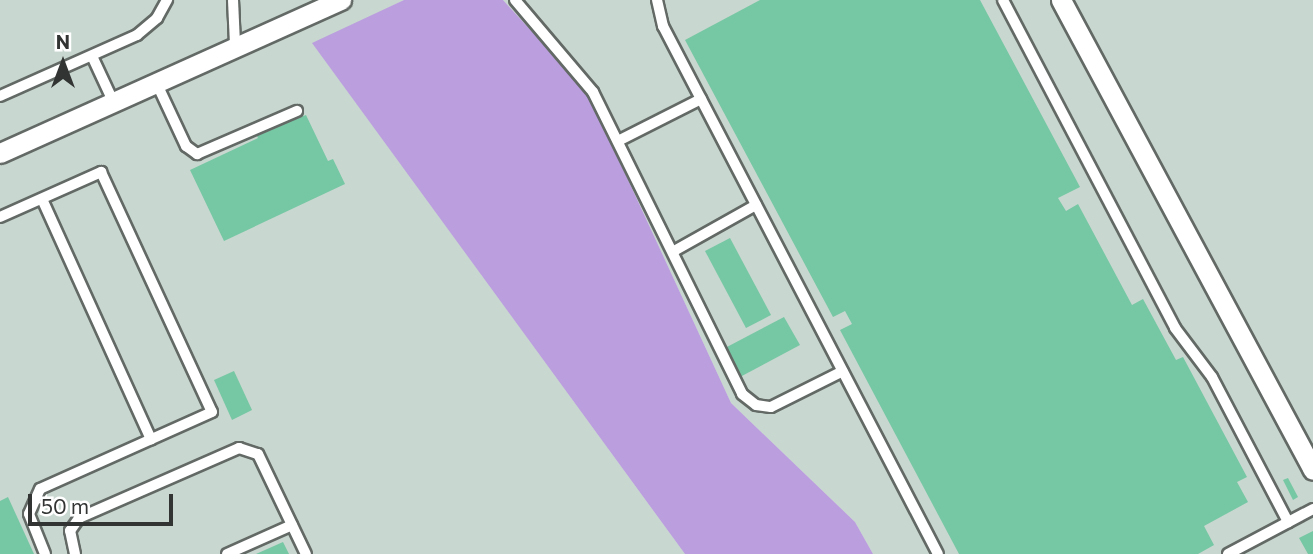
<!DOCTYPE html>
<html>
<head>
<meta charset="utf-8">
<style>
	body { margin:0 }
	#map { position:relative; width:1313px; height:554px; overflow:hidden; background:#d9e0dc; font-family:Commissioner,sans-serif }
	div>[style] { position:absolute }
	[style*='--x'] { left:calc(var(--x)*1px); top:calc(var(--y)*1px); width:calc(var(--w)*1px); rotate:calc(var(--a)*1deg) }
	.built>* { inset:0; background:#c8d7cf }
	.forest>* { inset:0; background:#ba9ede }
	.building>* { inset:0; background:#76c7a4 }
	.roads { filter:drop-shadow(2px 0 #636a66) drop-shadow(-2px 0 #636a66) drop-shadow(0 2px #636a66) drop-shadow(0 -2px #636a66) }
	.lane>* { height:10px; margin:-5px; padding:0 5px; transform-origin:5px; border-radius:5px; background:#fff }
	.street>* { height:19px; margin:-9.5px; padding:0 9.5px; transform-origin:9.5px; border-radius:9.5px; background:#fff }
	span { translate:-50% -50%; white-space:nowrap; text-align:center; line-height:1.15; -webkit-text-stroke:6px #fff; paint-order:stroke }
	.north { position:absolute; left:28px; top:28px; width:70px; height:70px; -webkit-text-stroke:5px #fff; paint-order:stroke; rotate:0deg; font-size:19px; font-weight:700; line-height:28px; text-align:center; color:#313433 }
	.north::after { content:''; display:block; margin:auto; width:24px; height:32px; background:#313433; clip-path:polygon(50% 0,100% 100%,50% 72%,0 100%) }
	.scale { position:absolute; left:28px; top:494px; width:145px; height:32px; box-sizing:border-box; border:4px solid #313433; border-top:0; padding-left:9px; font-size:21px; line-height:24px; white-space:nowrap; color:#313433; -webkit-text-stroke:5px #fff; paint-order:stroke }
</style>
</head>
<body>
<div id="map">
	<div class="built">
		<div style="clip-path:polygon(0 0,404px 0,313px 44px,685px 554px,0 554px)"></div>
		<div style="clip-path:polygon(503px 0,1313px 0,1313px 554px,873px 554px,855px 522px,731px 403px,588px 93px)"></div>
	</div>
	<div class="forest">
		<div style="clip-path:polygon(404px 0,503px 0,588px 93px,731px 403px,855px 522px,873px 554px,685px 554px,312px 43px)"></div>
	</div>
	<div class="building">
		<div style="clip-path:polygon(760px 0,980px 0,1080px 187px,1058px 198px,1066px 211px,1078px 204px,1132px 305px,1143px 299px,1176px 360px,1183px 357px,1247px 477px,1237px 482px,1248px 502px,1204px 526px,1214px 545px,1198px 554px,959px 554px,840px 330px,852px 324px,845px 311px,833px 317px,685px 40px)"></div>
		<div style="clip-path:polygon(306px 115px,328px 161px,333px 159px,345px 184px,224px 241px,190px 170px,258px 138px,256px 134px)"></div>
		<div style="clip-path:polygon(730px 238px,771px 315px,746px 328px,705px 251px)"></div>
		<div style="clip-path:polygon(784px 317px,800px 345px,740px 377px,725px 348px)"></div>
		<div style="clip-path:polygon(234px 371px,252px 410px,232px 420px,214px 380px)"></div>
		<div style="clip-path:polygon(1288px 478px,1298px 497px,1293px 500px,1283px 480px)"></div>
		<div style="clip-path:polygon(8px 497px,34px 554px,0 554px,0 501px)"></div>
		<div style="clip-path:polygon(1313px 531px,1313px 554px,1308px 554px,1299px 538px)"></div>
		<div style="clip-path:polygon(283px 542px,289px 554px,256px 554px)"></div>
	</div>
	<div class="roads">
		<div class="lane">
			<div style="--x:233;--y:0;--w:44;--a:87.4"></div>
			<div style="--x:515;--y:0;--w:121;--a:49.7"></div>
			<div style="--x:593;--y:92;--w:337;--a:63.7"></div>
			<div style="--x:742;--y:394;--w:18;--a:38"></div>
			<div style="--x:756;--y:405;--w:15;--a:8"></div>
			<div style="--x:771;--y:407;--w:80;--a:-26.6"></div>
			<div style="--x:657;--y:0;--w:27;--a:77"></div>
			<div style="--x:663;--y:26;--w:595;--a:62.49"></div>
			<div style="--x:1003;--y:0;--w:370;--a:62.3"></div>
			<div style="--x:1175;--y:328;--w:61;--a:52.9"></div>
			<div style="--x:1212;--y:377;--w:164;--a:62.3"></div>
			<div style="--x:92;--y:56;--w:50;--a:65"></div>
			<div style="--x:156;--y:82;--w:71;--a:64.9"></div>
			<div style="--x:186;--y:146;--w:14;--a:36"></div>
			<div style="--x:197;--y:154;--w:109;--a:-23.3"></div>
			<div style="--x:0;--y:96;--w:150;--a:-24"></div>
			<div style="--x:137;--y:35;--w:26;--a:-40"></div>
			<div style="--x:157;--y:18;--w:21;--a:-61"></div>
			<div style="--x:618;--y:141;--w:93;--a:-26.8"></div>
			<div style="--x:42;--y:199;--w:264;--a:65.6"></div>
			<div style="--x:0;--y:217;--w:111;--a:-24"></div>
			<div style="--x:101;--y:172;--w:264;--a:65.2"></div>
			<div style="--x:212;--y:412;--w:188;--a:155.9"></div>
			<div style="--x:40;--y:489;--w:27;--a:114"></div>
			<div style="--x:29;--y:514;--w:43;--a:68.2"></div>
			<div style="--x:674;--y:251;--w:94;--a:-29.3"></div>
			<div style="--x:75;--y:554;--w:24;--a:-102"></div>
			<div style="--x:70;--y:531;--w:16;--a:-55"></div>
			<div style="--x:79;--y:518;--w:175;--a:-23.6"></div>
			<div style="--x:239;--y:448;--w:20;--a:18"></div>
			<div style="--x:258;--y:454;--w:111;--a:64.4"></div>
			<div style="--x:227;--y:554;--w:71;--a:-24"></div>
			<div style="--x:1228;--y:554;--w:96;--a:-27.9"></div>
		</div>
		<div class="street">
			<div style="--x:1061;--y:0;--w:533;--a:61.8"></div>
			<div style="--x:0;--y:153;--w:374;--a:-24.2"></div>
		</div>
	</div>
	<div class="north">N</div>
	<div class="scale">50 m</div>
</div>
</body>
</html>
